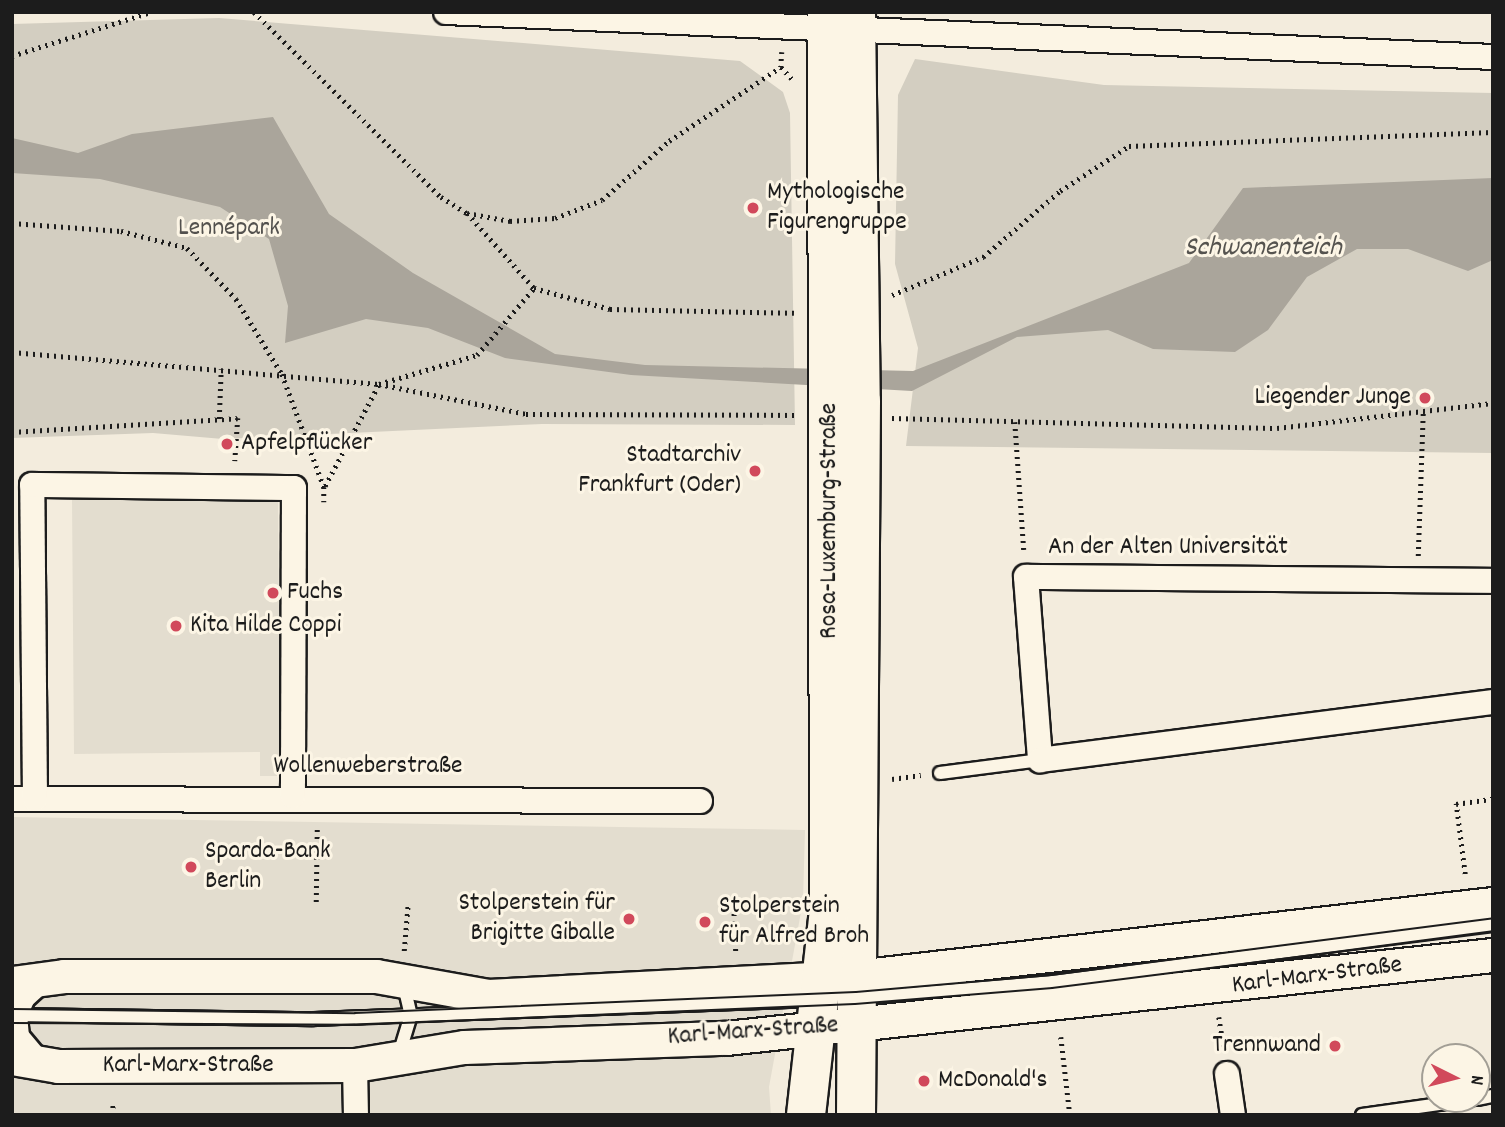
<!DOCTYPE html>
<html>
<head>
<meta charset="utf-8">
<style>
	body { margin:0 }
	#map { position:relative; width:1505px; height:1127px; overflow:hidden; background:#f3ecdd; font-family:Dekko,sans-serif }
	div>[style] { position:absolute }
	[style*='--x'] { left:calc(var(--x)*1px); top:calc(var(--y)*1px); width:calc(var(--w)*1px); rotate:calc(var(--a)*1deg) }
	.built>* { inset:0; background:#e3ddcf }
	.green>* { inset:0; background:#d3cec1 }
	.water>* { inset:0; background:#aaa59b }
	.path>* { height:4.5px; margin-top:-2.25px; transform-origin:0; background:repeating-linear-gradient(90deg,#1c1c1c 0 2px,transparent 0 7px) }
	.roads { filter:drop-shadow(2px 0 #1c1c1c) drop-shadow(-2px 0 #1c1c1c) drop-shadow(0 2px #1c1c1c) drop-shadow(0 -2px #1c1c1c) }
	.lane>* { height:12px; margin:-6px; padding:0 6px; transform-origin:6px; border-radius:6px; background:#fcf5e5 }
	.street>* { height:24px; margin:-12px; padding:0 12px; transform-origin:12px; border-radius:12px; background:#fcf5e5 }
	.secondary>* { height:33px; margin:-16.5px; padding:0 16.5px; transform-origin:16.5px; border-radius:16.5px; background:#fcf5e5 }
	.primary>* { height:38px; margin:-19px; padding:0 19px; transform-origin:19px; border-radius:19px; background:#fcf5e5 }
	.tram>* { height:2px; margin:-1px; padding:0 1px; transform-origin:1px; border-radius:1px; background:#1c1c1c }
	.dots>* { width:19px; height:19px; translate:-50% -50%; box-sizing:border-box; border:4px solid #fcf5e5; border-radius:50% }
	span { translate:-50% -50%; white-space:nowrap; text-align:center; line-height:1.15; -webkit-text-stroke:6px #fcf5e5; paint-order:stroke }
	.poi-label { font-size:26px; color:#1c1c1c }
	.left { translate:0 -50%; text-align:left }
	.right { translate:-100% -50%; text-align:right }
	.park-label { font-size:26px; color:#53514e }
	.street-label { font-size:26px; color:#1c1c1c }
	.water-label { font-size:28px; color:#55534f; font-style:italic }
	.frame { position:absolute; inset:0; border:14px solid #1c1c1c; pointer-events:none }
	.north { position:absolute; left:1421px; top:1043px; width:70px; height:70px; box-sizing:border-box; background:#fcf5e5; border:2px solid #a29e95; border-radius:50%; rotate:96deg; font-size:19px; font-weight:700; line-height:28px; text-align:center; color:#1c1c1c }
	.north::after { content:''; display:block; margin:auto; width:24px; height:32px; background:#d1495b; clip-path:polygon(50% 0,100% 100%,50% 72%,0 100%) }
</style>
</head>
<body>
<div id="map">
	<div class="built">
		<div style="clip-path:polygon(278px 498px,280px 776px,260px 776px,260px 752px,74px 754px,72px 500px)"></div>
		<div style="clip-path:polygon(12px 817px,805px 830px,803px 901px,769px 1087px,771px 1115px,12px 1115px)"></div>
	</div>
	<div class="green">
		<div style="clip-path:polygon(219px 18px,740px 61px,783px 92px,790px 113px,795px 425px,542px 424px,223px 439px,153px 433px,12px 438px,12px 24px)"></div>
		<div style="clip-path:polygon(915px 59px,1104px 85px,1493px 93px,1493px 453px,906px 446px,918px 348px,895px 264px,898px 95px)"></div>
	</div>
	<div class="water">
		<div style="clip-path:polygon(273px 117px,329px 214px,413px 273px,555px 354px,645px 365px,913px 371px,1189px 263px,1243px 188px,1493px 178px,1493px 260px,1468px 271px,1408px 249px,1357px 249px,1307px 277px,1268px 330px,1235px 352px,1153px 349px,1108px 330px,1017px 337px,912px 391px,631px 375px,505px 358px,428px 328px,366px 319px,285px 343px,288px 306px,269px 239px,220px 207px,100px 179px,12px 173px,12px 138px,78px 153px,132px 134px)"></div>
	</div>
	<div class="path">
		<div style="--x:254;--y:12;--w:263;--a:44.7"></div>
		<div style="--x:441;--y:197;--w:31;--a:32"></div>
		<div style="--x:467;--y:213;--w:44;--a:10.5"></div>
		<div style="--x:510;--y:221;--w:45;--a:-3.8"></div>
		<div style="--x:555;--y:218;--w:50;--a:-21"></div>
		<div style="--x:602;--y:200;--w:89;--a:-41.4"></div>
		<div style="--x:669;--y:141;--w:134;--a:-33.5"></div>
		<div style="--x:782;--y:52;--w:15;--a:94"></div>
		<div style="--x:781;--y:67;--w:18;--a:47"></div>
		<div style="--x:12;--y:56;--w:146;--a:-17.6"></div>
		<div style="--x:467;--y:213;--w:101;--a:48.2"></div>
		<div style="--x:534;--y:288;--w:79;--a:15.4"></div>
		<div style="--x:610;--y:309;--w:184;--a:1.2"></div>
		<div style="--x:12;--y:223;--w:109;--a:4.2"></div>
		<div style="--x:121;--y:231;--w:68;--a:14.4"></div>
		<div style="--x:187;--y:248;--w:71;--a:46.1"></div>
		<div style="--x:236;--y:299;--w:88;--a:58.5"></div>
		<div style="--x:282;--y:374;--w:121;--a:69.6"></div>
		<div style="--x:324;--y:487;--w:15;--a:90"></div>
		<div style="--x:892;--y:295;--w:99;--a:-22.7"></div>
		<div style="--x:983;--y:257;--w:101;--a:-40.6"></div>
		<div style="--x:1060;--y:191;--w:82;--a:-33.1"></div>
		<div style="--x:1129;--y:146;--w:364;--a:-2.2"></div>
		<div style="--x:12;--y:352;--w:368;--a:5"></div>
		<div style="--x:379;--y:384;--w:102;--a:-16.5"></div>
		<div style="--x:477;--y:355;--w:88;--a:-49.6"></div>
		<div style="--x:892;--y:418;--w:385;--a:1.5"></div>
		<div style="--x:1277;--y:428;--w:217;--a:-6.6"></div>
		<div style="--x:219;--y:419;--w:50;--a:-87.7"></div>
		<div style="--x:1015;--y:422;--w:128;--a:86"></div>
		<div style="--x:12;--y:432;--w:226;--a:-3.5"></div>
		<div style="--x:238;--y:418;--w:43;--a:94"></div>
		<div style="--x:325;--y:486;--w:115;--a:-62.1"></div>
		<div style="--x:379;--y:384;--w:150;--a:11.5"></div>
		<div style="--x:526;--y:414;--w:269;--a:0.2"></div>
		<div style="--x:1418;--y:556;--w:143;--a:-88"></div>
		<div style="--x:892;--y:779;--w:29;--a:-8"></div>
		<div style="--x:1465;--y:874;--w:71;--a:-97.3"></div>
		<div style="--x:1456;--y:804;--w:37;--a:-8"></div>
		<div style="--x:316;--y:902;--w:76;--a:-89.2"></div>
		<div style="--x:734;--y:907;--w:45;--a:87.5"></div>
		<div style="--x:404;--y:951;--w:48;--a:-85.2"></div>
		<div style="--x:1219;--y:1017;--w:32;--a:81"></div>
		<div style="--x:1061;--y:1037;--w:79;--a:83.4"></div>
		<div style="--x:112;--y:1115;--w:12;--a:-85"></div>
	</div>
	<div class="roads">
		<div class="lane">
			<div style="--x:940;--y:773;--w:101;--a:-7.4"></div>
			<div style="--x:859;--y:998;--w:195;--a:-4.7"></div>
			<div style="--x:1053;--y:982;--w:444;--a:-7.5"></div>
			<div style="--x:13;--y:1015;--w:301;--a:0.8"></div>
			<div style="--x:314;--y:1019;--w:502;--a:-2.17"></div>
			<div style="--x:400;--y:1051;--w:37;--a:-73"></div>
			<div style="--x:411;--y:1016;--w:31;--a:-103"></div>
			<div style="--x:1477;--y:1099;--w:16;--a:-11"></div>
			<div style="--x:1362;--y:1115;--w:113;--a:-8.1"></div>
		</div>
		<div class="street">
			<div style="--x:446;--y:12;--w:1048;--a:2.46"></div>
			<div style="--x:1493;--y:581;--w:467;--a:-179.5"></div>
			<div style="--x:1026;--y:577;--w:184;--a:85.6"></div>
			<div style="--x:1040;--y:760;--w:457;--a:-7.3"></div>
			<div style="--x:12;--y:799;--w:688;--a:0.17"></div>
			<div style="--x:35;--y:799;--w:314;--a:-90.5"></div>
			<div style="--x:32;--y:485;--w:262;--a:0.7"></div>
			<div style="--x:294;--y:488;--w:308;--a:90.2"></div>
			<div style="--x:38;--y:1062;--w:33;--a:-130"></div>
			<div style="--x:17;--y:1037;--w:22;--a:-95"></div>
			<div style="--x:15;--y:1015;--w:20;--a:-66"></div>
			<div style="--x:23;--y:997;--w:27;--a:-42"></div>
			<div style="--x:355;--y:1065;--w:50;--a:88.9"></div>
			<div style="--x:1227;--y:1074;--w:41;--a:81.7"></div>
		</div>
		<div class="secondary">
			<div style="--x:12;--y:983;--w:52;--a:-7.7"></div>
			<div style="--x:64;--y:976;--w:312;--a:0"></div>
			<div style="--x:376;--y:976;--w:114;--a:10.1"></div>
			<div style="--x:488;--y:996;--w:368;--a:-3"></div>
			<div style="--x:856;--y:977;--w:641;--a:-6.54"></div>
			<div style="--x:12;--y:1058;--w:47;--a:9.9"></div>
			<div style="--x:58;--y:1066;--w:297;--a:-0.2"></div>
			<div style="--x:355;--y:1065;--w:110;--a:-9.4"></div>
			<div style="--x:464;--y:1047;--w:262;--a:-2"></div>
			<div style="--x:726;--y:1038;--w:771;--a:-6.18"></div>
		</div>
		<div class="primary">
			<div style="--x:856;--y:12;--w:389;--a:89.3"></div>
			<div style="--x:861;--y:401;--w:714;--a:90.4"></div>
			<div style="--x:806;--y:1115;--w:207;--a:-83.6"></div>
			<div style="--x:829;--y:909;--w:897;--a:-90.13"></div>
		</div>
	</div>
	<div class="tram">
		<div style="--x:12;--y:1009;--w:343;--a:0.7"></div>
		<div style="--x:355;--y:1013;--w:501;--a:-2.4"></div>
		<div style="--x:856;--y:992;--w:196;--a:-5"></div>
		<div style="--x:1051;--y:975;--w:446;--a:-7.3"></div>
		<div style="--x:12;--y:1023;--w:343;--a:0.3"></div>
		<div style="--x:355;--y:1025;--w:500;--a:-2.41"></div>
		<div style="--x:855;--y:1004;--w:198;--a:-4.6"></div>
		<div style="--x:1052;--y:988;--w:445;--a:-7.2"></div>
	</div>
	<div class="dots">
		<div style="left:753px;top:208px;background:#d1495b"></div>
		<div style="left:1425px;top:398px;background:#d1495b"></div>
		<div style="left:227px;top:444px;background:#d1495b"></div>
		<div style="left:755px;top:471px;background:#d1495b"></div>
		<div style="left:273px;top:593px;background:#d1495b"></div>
		<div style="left:176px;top:626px;background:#d1495b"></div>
		<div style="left:191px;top:867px;background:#d1495b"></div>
		<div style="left:629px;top:919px;background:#d1495b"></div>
		<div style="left:705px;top:922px;background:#d1495b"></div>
		<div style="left:1335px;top:1046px;background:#d1495b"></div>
		<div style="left:924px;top:1081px;background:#d1495b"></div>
	</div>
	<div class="poi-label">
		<span class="left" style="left:767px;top:208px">Mythologische<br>Figurengruppe</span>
		<span class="right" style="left:1411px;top:398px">Liegender Junge</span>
		<span class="left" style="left:241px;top:444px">Apfelpflücker</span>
		<span class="right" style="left:741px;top:471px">Stadtarchiv<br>Frankfurt (Oder)</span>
		<span class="left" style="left:287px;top:593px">Fuchs</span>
		<span class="left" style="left:190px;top:626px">Kita Hilde Coppi</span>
		<span class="left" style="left:205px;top:867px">Sparda-Bank<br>Berlin</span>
		<span class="right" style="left:615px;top:919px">Stolperstein für<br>Brigitte Giballe</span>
		<span class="left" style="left:719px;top:922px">Stolperstein<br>für Alfred Broh</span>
		<span class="right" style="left:1321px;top:1046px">Trennwand</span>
		<span class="left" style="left:938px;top:1081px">McDonald's</span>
	</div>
	<div class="park-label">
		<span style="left:229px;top:229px">Lennépark</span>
	</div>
	<div class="street-label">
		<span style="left:830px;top:521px;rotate:-90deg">Rosa-Luxemburg-Straße</span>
		<span style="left:1168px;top:548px">An der Alten Universität</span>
		<span style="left:368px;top:767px">Wollenweberstraße</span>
		<span style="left:1317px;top:976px;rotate:-7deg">Karl-Marx-Straße</span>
		<span style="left:753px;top:1032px;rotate:-4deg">Karl-Marx-Straße</span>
		<span style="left:188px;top:1066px">Karl-Marx-Straße</span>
	</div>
	<div class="water-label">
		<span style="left:1263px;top:249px">Schwanenteich</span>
	</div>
	<div class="frame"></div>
	<div class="north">N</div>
</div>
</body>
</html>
